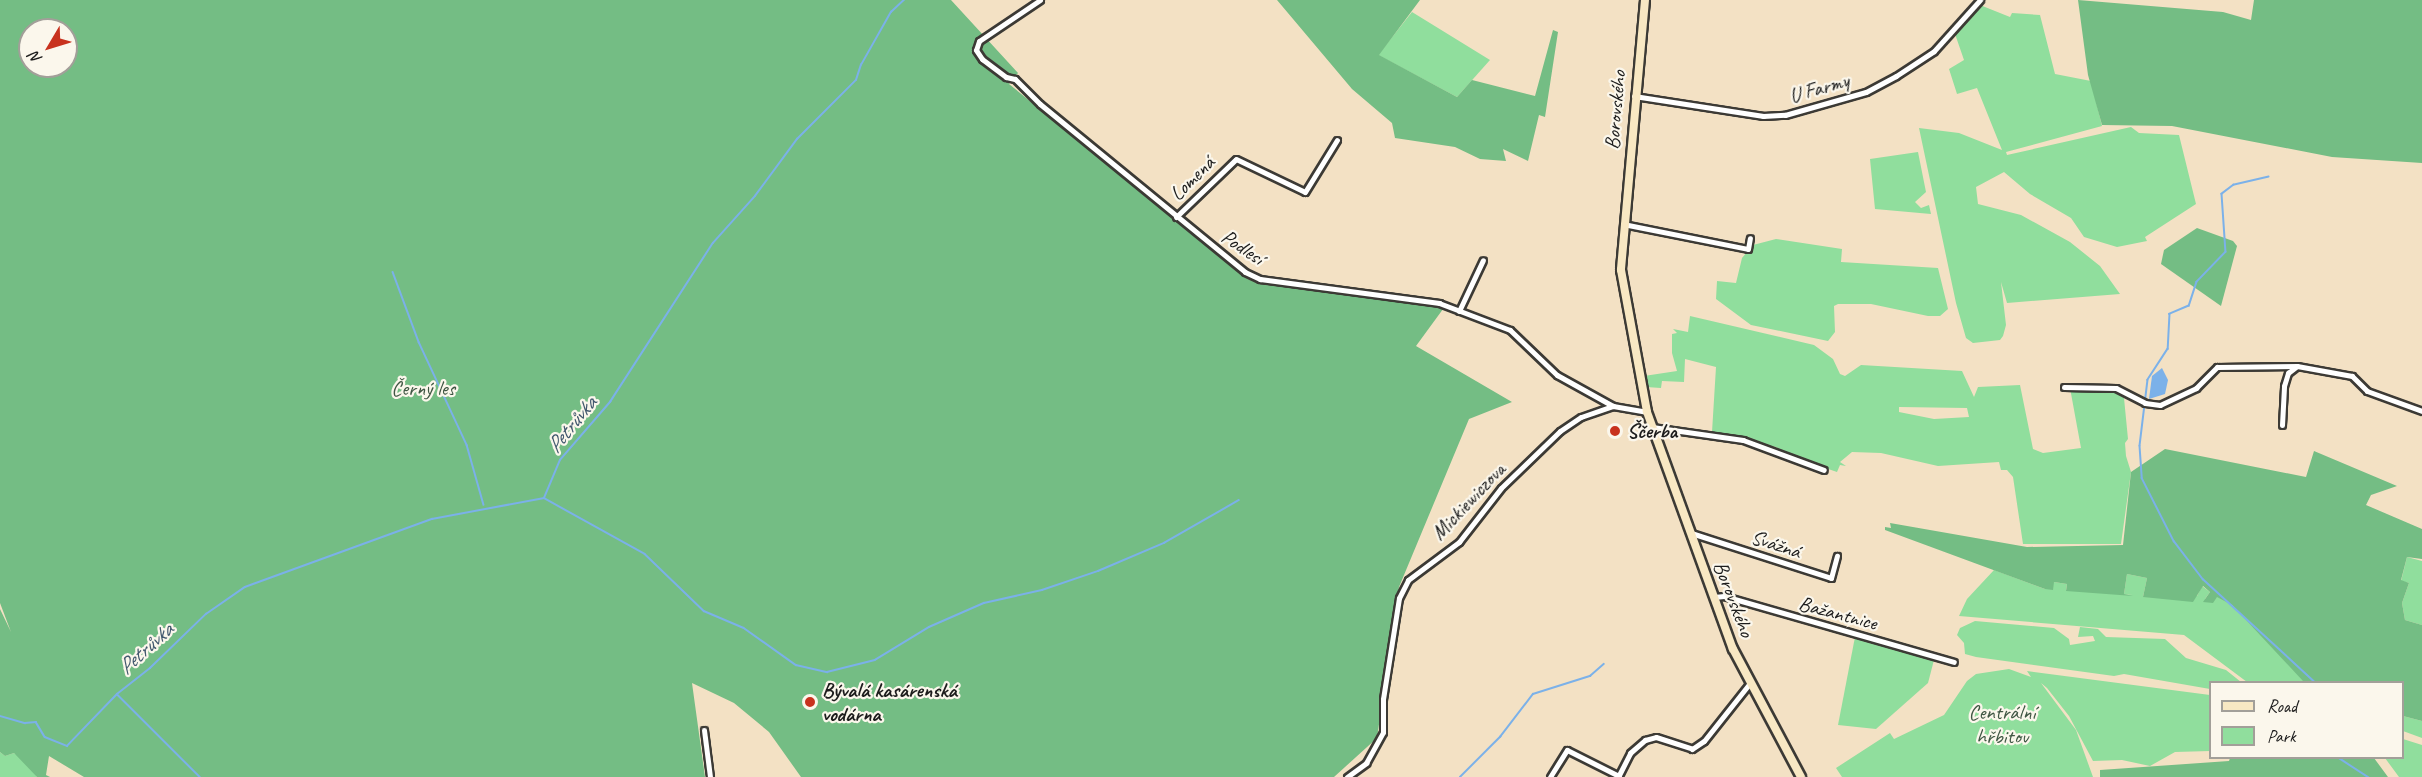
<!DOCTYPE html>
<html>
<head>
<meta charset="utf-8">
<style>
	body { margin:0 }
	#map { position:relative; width:2422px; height:777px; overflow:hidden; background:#f3e1c4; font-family:Caveat,sans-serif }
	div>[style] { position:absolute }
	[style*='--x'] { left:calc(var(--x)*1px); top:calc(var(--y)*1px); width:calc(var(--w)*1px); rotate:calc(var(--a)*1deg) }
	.green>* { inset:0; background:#90de9d }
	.forest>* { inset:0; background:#74bd84 }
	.water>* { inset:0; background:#7bb1e9 }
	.stream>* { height:1.5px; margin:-0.75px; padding:0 0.75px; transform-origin:0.75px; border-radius:0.75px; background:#7bb1e9 }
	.roads { filter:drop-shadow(2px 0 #3c3a35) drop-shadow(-2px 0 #3c3a35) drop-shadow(0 2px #3c3a35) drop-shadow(0 -2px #3c3a35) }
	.street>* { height:5px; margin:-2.5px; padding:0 2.5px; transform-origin:2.5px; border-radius:2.5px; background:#fff }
	.secondary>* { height:8px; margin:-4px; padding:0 4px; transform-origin:4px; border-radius:4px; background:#f8e8c3 }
	.dots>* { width:16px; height:16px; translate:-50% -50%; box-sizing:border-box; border:3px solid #fbf7ec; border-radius:50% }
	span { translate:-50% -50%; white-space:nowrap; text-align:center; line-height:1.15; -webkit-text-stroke:4.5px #fbf7ec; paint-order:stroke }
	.street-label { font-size:21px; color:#1c1c1c }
	.park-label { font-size:21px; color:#3f5643 }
	.poi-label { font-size:21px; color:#1c1c1c; font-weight:700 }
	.left { translate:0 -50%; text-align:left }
	.water-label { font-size:22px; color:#42586e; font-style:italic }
	.legend { position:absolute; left:2209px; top:681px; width:195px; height:78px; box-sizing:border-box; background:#fbf7ec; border:2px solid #a29f99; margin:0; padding:8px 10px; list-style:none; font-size:18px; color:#1c1c1c }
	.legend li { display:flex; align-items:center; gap:12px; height:30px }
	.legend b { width:30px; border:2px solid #a29f99 }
	.north { position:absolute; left:18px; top:18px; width:60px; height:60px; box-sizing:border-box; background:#fbf7ec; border:2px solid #a29f99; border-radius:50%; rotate:232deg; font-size:16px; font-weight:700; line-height:24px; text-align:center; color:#1c1c1c }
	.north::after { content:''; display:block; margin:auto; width:21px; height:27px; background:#c8321e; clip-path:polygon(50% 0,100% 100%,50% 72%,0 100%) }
</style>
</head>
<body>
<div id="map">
	<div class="green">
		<div style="clip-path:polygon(1980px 5px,2010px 17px,2012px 13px,2040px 15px,2055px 74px,2091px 81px,2102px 126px,2006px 152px,2007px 155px,2131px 127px,2139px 133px,2179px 135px,2196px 204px,2145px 237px,2147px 241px,2117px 247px,2084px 237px,2071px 218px,2030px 194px,2004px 172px,1976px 187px,1978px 204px,2021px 215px,2070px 242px,2100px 266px,2120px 294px,2007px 303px,2001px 282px,2006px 325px,2003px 336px,2000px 340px,1973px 343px,1966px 338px,1956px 303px,1919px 128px,1959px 133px,2002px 150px,1977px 88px,1957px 94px,1949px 69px,1964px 60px,1955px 34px)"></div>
		<div style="clip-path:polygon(1412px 12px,1490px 60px,1457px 97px,1378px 55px)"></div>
		<div style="clip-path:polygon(1918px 152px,1926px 192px,1915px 202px,1921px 208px,1929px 205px,1931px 214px,1875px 209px,1870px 159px)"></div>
		<div style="clip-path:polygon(1776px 239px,1842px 249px,1841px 262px,1938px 268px,1948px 309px,1940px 316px,1928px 316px,1871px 304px,1838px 304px,1834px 306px,1835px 332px,1828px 341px,1751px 325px,1716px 299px,1717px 281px,1736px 283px,1742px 258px,1753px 245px)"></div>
		<div style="clip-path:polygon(evenodd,1690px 316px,1814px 345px,1833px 359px,1840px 374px,1845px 376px,1861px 365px,1962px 371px,1974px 397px,1978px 387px,2020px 385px,2033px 449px,2043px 453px,2081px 448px,2070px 388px,2117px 390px,2124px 398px,2128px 439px,2125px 443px,2126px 456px,2131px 472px,2121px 544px,2023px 544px,2013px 477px,2007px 470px,2001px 470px,1999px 462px,1938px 466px,1881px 453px,1852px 452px,1840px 462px,1846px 466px,1840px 465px,1837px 472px,1793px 457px,1776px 447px,1675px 428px,1712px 432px,1716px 367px,1685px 359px,1684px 382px,1662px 381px,1661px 388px,1646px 387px,1644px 376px,1677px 371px,1672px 353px,1672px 334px,1677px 333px,1673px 329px,1688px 332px,1690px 316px,1899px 407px,1967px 408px,1969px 417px,1934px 419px,1899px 412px,1899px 407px)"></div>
		<div style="clip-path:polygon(2407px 557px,2422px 561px,2422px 625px,2405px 620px,2402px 603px,2409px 583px,2401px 581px)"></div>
		<div style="clip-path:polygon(1994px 570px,2045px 589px,2054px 582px,2067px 584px,2066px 590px,2133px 595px,2124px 594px,2127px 574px,2147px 578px,2143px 597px,2197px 596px,2202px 586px,2210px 592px,2205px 599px,2217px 596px,2232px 605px,2306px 682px,2247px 682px,2184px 635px,1959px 616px,1967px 599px)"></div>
		<div style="clip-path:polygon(1975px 621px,2054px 628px,2069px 639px,2070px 645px,2095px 641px,2093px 636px,2078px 637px,2080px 627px,2098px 629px,2106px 637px,2165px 639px,2186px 658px,2226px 670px,2241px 682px,2210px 682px,2210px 689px,2124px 674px,2114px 676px,1976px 657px,1965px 654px,1964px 643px,1957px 635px,1960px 628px)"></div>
		<div style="clip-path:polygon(1855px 637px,1934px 660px,1928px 683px,1876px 729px,1838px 725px)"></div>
		<div style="clip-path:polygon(2009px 669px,2031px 677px,2027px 671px,2210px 695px,2210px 751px,2175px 752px,2150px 766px,2122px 760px,2093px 761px,2069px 716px,2047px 688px,2041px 683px,2076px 730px,2093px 777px,1842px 777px,1836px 768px,1890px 733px,1894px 739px,1944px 715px,1967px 681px,1976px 674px)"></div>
		<div style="clip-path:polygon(2403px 716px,2422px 721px,2422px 738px,2403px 731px)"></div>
		<div style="clip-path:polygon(2403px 739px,2422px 745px,2422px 777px,2399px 777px,2385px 758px,2402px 758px)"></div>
		<div style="clip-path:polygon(0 752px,5px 756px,14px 753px,28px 763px,37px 777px,0 777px)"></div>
	</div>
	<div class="forest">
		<div style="clip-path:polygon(evenodd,0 0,951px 0,1018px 73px,1009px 84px,1246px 277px,1446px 305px,1416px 346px,1512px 402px,1469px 419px,1399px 587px,1377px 738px,1334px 777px,801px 777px,769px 732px,734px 703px,692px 683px,705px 777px,84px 777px,49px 756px,46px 775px,50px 777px,37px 777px,14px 753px,5px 756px,0 752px,0 609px,11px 632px,0 603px,0 0,30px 30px,66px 30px,66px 66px,30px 66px,30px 30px)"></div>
		<div style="clip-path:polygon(1277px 0,1420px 0,1379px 55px,1457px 97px,1472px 80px,1535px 96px,1553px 30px,1558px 32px,1545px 117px,1539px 115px,1528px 161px,1503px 149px,1506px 161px,1480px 159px,1455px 147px,1395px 138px,1392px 123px,1352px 89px)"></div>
		<div style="clip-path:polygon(2078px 0,2223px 12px,2251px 20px,2254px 0,2422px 0,2422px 163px,2332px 157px,2172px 126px,2102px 125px,2088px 75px)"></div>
		<div style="clip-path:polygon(2197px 228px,2233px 241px,2237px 246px,2221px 306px,2161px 264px,2164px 250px)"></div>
		<div style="clip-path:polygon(2165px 449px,2306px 477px,2314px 451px,2397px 486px,2371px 495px,2366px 505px,2422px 529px,2422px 559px,2407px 557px,2401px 580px,2409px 583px,2402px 603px,2405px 620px,2422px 625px,2422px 721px,2403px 716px,2402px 682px,2303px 681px,2232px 605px,2217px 597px,2213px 603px,2203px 602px,2210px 592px,2203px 586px,2193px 602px,2143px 597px,2147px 578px,2127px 574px,2124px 594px,2133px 596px,2066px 591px,2067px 584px,2054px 582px,2053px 590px,2045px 589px,1885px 530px,1885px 527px,1891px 528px,1890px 523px,2027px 547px,2123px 545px,2131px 472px)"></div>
		<div style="clip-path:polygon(2230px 758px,2374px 758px,2388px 777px,2100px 777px,2100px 770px,2229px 761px)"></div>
	</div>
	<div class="water">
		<div style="clip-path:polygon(2162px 368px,2168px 380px,2165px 394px,2149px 399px,2152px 376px)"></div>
	</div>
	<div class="stream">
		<div style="--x:2269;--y:177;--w:36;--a:167"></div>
		<div style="--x:2234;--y:185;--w:15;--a:143"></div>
		<div style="--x:2222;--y:194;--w:58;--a:86.1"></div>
		<div style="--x:2226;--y:252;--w:42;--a:134"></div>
		<div style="--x:2197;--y:282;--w:25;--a:108"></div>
		<div style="--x:2189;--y:306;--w:21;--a:157"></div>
		<div style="--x:2170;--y:314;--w:35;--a:93"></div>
		<div style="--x:2168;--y:349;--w:37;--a:123"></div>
		<div style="--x:2148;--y:380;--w:66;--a:96.9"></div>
		<div style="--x:2140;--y:446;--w:32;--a:86"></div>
		<div style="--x:2142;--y:478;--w:71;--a:63.1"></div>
		<div style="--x:2174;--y:541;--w:48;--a:52.7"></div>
		<div style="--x:2203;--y:579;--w:152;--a:42.6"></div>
		<div style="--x:393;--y:272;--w:75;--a:69.6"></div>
		<div style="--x:419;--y:342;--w:114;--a:65"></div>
		<div style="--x:467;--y:445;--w:62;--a:74.2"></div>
		<div style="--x:544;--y:498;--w:115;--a:29"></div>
		<div style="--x:645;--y:554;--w:82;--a:44"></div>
		<div style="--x:704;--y:611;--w:43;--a:23"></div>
		<div style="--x:744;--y:628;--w:64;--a:35.4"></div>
		<div style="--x:796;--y:665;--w:32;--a:13"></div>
		<div style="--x:827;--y:672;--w:49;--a:-14"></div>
		<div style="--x:875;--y:660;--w:63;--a:-31.4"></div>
		<div style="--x:929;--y:627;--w:60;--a:-23.6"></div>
		<div style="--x:984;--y:603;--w:59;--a:-12.6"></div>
		<div style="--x:1042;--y:590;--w:59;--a:-18.7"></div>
		<div style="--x:1098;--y:571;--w:72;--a:-23"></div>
		<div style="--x:1164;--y:543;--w:86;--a:-29.8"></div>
		<div style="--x:118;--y:695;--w:116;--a:45"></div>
		<div style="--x:0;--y:716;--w:26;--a:16"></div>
		<div style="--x:25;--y:723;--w:11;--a:-5"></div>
		<div style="--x:36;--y:722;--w:17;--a:59"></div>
		<div style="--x:45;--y:737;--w:24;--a:22"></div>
		<div style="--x:67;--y:746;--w:72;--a:-46.1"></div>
		<div style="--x:117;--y:694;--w:42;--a:-38.2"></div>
		<div style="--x:150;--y:668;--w:78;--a:-44"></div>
		<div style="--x:206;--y:614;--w:47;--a:-34.7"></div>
		<div style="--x:245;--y:587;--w:199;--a:-20"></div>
		<div style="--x:432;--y:519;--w:114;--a:-10.6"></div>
		<div style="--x:544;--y:498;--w:41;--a:-67.2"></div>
		<div style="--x:560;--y:460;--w:77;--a:-49.2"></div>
		<div style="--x:610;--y:402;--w:189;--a:-57.1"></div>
		<div style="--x:713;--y:243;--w:63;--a:-48.2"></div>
		<div style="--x:755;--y:196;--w:71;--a:-53.6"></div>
		<div style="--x:797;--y:139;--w:83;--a:-45"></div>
		<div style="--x:856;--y:80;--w:16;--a:-72"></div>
		<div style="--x:861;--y:65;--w:61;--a:-60.5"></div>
		<div style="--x:891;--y:12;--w:18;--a:-43"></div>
		<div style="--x:2339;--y:758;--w:35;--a:33"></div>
		<div style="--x:1460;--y:777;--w:57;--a:-45"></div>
		<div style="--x:1500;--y:737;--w:54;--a:-52.5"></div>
		<div style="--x:1533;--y:694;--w:60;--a:-17.5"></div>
		<div style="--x:1590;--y:676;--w:18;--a:-41"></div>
	</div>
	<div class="roads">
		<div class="street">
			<div style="--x:1040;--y:0;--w:73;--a:146.1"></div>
			<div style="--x:979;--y:41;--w:9;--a:108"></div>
			<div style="--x:976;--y:50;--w:11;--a:56"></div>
			<div style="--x:982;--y:59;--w:30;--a:37"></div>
			<div style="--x:1006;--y:77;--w:9;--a:13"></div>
			<div style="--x:1015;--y:79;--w:35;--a:45"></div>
			<div style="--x:1040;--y:104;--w:265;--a:39.3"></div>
			<div style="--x:1245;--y:272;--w:17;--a:25"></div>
			<div style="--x:1260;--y:279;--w:181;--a:7.6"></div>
			<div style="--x:1439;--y:303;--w:76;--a:20.8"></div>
			<div style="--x:1510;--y:330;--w:65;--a:43.8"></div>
			<div style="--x:1557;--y:375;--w:64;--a:29"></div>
			<div style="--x:1634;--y:96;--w:131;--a:8.8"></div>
			<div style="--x:1763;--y:116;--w:22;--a:-3"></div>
			<div style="--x:1785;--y:115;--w:84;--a:-15.9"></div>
			<div style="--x:1866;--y:92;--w:34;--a:-28"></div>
			<div style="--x:1896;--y:76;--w:45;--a:-33.3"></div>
			<div style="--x:1934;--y:51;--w:69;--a:-48"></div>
			<div style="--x:1176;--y:217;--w:83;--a:-44"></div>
			<div style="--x:1236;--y:159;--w:76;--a:25.6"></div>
			<div style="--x:1305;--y:192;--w:61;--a:-58.4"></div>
			<div style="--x:1623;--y:224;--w:127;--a:11.3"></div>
			<div style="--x:1748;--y:249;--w:11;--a:-80"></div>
			<div style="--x:1459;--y:311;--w:56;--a:-64.8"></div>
			<div style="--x:2064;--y:387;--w:52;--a:1.1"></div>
			<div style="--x:2116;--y:388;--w:33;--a:27"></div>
			<div style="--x:2145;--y:403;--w:15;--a:8"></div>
			<div style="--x:2160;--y:405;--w:40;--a:-25"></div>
			<div style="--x:2196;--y:388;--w:30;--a:-45"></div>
			<div style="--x:2217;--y:367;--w:80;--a:-0.7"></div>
			<div style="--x:2282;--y:425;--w:39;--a:-87"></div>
			<div style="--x:2284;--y:386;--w:14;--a:-73"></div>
			<div style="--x:2288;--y:373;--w:11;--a:-38"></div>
			<div style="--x:2297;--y:366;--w:56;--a:10.3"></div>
			<div style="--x:2352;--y:376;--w:21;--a:45"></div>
			<div style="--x:2367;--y:391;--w:59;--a:20"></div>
			<div style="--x:1652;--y:427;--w:92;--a:8.1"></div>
			<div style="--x:1743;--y:440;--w:86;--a:20.3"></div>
			<div style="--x:1691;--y:533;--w:147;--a:17.8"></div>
			<div style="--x:1831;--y:578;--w:23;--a:-75"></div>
			<div style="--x:1714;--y:597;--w:10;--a:-6"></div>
			<div style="--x:1724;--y:596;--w:239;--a:16"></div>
			<div style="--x:704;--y:730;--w:47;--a:82.7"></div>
			<div style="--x:1347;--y:777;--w:24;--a:-36"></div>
			<div style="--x:1366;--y:763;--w:35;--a:-61"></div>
			<div style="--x:1383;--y:732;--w:33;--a:-90"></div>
			<div style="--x:1383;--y:699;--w:102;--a:-81"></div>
			<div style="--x:1399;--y:598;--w:20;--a:-63"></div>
			<div style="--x:1408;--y:580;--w:64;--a:-36.7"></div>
			<div style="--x:1459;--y:542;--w:68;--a:-52.1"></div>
			<div style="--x:1501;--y:488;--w:82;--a:-44"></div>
			<div style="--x:1560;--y:431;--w:25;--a:-34"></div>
			<div style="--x:1581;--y:417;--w:34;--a:-19"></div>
			<div style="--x:1613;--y:406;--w:35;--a:10"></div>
			<div style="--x:1550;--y:777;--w:32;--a:-58"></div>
			<div style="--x:1567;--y:750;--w:58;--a:26.6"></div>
			<div style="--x:1618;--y:777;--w:27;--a:-63"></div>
			<div style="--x:1630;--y:753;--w:20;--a:-41"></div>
			<div style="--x:1645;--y:740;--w:11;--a:-15"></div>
			<div style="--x:1656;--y:737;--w:38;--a:18"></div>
			<div style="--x:1692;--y:749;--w:14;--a:-34"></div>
			<div style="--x:1704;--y:741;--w:74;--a:-51.6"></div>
		</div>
		<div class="secondary">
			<div style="--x:1645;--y:0;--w:271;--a:95.1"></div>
			<div style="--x:1621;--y:270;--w:144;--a:79.6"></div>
			<div style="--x:1647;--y:412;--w:252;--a:70.1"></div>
			<div style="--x:1733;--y:649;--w:145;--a:62"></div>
		</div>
	</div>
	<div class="dots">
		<div style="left:1615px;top:431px;background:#c8321e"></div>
		<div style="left:810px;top:702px;background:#c8321e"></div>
	</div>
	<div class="street-label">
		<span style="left:1819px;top:88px;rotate:-16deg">U Farmy</span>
		<span style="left:1615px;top:110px;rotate:-85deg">Borovského</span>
		<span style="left:1192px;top:178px;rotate:-45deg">Lomená</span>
		<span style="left:1243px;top:247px;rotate:34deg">Podlesí</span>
		<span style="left:1468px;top:501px;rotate:-47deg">Mickiewiczova</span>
		<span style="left:1776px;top:544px;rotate:18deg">Svážná</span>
		<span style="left:1734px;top:599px;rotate:69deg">Borovského</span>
		<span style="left:1838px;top:613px;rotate:15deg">Bažantnice</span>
	</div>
	<div class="park-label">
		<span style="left:423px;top:388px">Černý les</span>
		<span style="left:2002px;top:724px">Centrální<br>hřbitov</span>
	</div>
	<div class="poi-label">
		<span class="left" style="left:1627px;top:431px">Ščerba</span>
		<span class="left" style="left:822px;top:702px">Bývalá kasárenská<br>vodárna</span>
	</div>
	<div class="water-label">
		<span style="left:572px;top:425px;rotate:-51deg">Petrůvka</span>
		<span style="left:146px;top:649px;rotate:-42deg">Petrůvka</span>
	</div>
	<ul class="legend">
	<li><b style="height:8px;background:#f8e8c3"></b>Road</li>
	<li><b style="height:16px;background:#90de9d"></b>Park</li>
	</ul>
	<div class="north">N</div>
</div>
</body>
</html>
